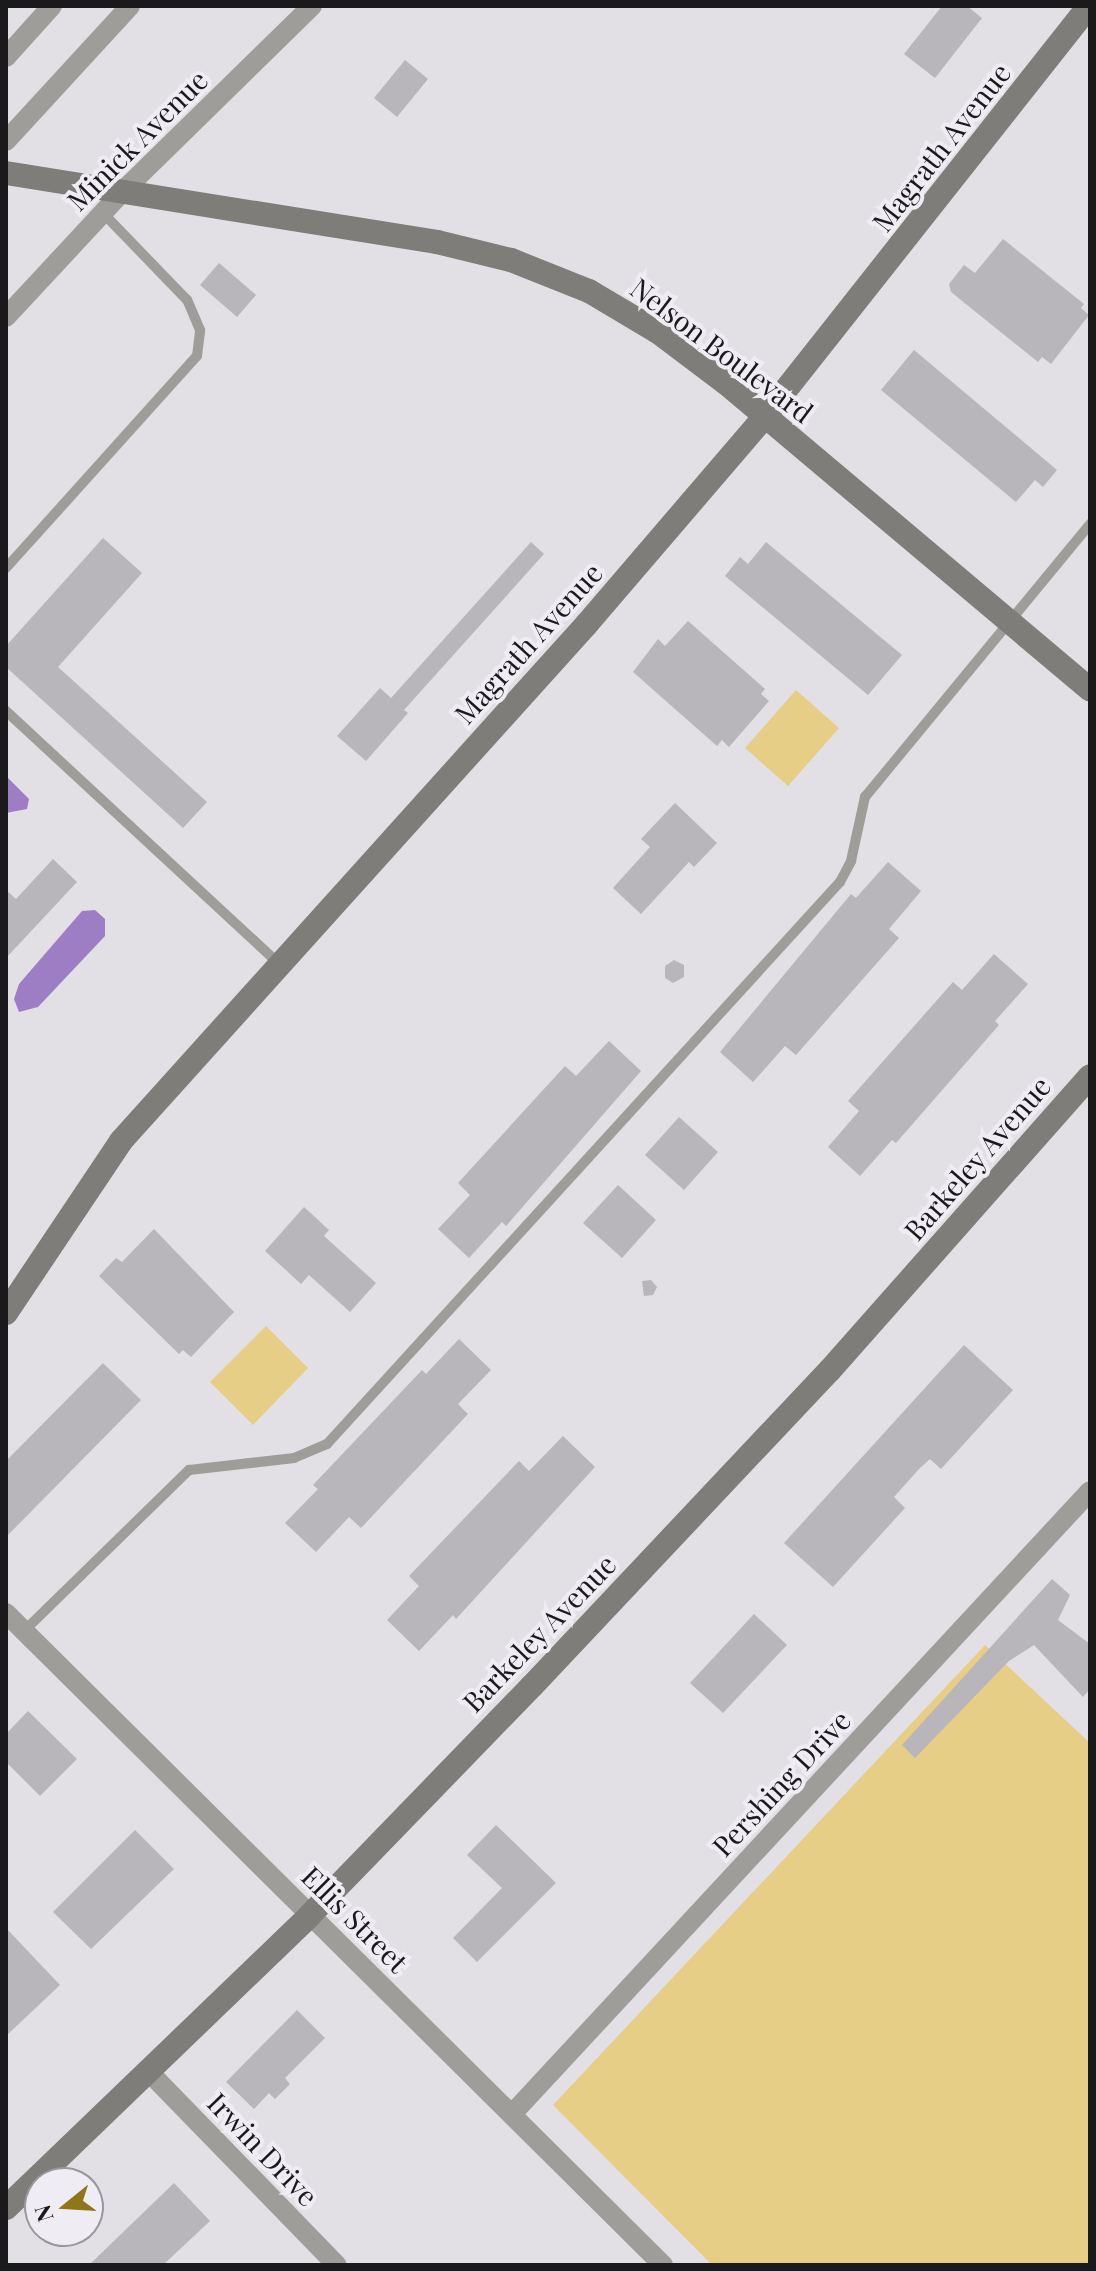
<!DOCTYPE html>
<html>
<head>
<meta charset="utf-8">
<style>
	body { margin:0 }
	#map { position:relative; width:1096px; height:2271px; overflow:hidden; background:#e2dfe5; font-family:"Playfair Display",serif }
	div>[style] { position:absolute }
	[style*='--x'] { left:calc(var(--x)*1px); top:calc(var(--y)*1px); width:calc(var(--w)*1px); rotate:calc(var(--a)*1deg) }
	.green>* { inset:0; background:#e7ce86 }
	.water>* { inset:0; background:#9d7ec5 }
	.building>* { inset:0; background:#b8b5bb }
	.lane>* { height:10px; margin:-5px; padding:0 5px; transform-origin:5px; border-radius:5px; background:#9e9d9a }
	.street>* { height:20px; margin:-10px; padding:0 10px; transform-origin:10px; border-radius:10px; background:#9e9d9a }
	.secondary>* { height:24px; margin:-12px; padding:0 12px; transform-origin:12px; border-radius:12px; background:#7e7d79 }
	span { translate:-50% -50%; white-space:nowrap; text-align:center; line-height:1.15; -webkit-text-stroke:8px #efecf3; paint-order:stroke }
	.street-label { font-size:28px; color:#1a191b }
	.frame { position:absolute; inset:0; border:8px solid #1a191b; pointer-events:none }
	.north { position:absolute; left:24px; top:2167px; width:80px; height:80px; box-sizing:border-box; background:#efecf3; border:2px solid #9a989d; border-radius:50%; rotate:252deg; font-size:22px; font-weight:700; line-height:32px; text-align:center; color:#1a191b }
	.north::after { content:''; display:block; margin:auto; width:28px; height:36px; background:#90761b; clip-path:polygon(50% 0,100% 100%,50% 72%,0 100%) }
</style>
</head>
<body>
<div id="map">
	<div class="green">
		<div style="clip-path:polygon(796px 690px,839px 728px,788px 786px,745px 748px)"></div>
		<div style="clip-path:polygon(266px 1326px,308px 1368px,253px 1425px,210px 1382px)"></div>
		<div style="clip-path:polygon(985px 1645px,1090px 1743px,1090px 2265px,712px 2265px,553px 2105px)"></div>
	</div>
	<div class="water">
		<div style="clip-path:polygon(6px 776px,29px 799px,27px 809px,6px 813px)"></div>
		<div style="clip-path:polygon(95px 910px,105px 919px,105px 936px,38px 1007px,19px 1012px,14px 999px,19px 984px,82px 911px)"></div>
	</div>
	<div class="building">
		<div style="clip-path:polygon(942px 6px,967px 6px,982px 18px,935px 78px,904px 54px)"></div>
		<div style="clip-path:polygon(405px 60px,428px 79px,397px 117px,374px 98px)"></div>
		<div style="clip-path:polygon(1003px 239px,1084px 304px,1081px 308px,1089px 315px,1051px 364px,1042px 357px,1038px 362px,951px 292px,949px 284px,964px 265px,975px 273px)"></div>
		<div style="clip-path:polygon(219px 263px,256px 295px,237px 317px,200px 285px)"></div>
		<div style="clip-path:polygon(914px 350px,1057px 470px,1043px 487px,1035px 480px,1016px 502px,881px 390px)"></div>
		<div style="clip-path:polygon(103px 538px,142px 573px,58px 667px,207px 802px,183px 828px,6px 667px,6px 646px)"></div>
		<div style="clip-path:polygon(531px 542px,544px 554px,404px 710px,408px 713px,366px 761px,337px 736px,380px 688px,391px 698px)"></div>
		<div style="clip-path:polygon(766px 542px,902px 655px,868px 695px,725px 576px,740px 557px,748px 564px)"></div>
		<div style="clip-path:polygon(688px 621px,765px 689px,761px 694px,769px 701px,729px 747px,722px 740px,717px 746px,633px 672px,658px 639px,665px 646px)"></div>
		<div style="clip-path:polygon(675px 803px,717px 843px,694px 867px,689px 862px,641px 914px,613px 888px,650px 847px,641px 839px)"></div>
		<div style="clip-path:polygon(53px 859px,77px 882px,6px 958px,6px 890px,16px 899px)"></div>
		<div style="clip-path:polygon(888px 862px,921px 891px,889px 929px,899px 938px,796px 1055px,785px 1046px,753px 1082px,720px 1052px,851px 894px,856px 898px)"></div>
		<div style="clip-path:polygon(994px 954px,1028px 984px,995px 1021px,999px 1025px,896px 1143px,892px 1140px,860px 1176px,828px 1147px,859px 1111px,848px 1101px,953px 982px,962px 990px)"></div>
		<div style="clip-path:polygon(674px 960px,684px 965px,684px 977px,673px 983px,665px 978px,665px 966px)"></div>
		<div style="clip-path:polygon(609px 1041px,641px 1071px,506px 1226px,502px 1222px,469px 1258px,438px 1229px,470px 1195px,458px 1183px,565px 1066px,576px 1076px)"></div>
		<div style="clip-path:polygon(679px 1117px,718px 1152px,684px 1190px,645px 1155px)"></div>
		<div style="clip-path:polygon(618px 1185px,656px 1220px,622px 1258px,583px 1223px)"></div>
		<div style="clip-path:polygon(304px 1207px,329px 1230px,324px 1236px,376px 1283px,350px 1312px,309px 1275px,301px 1284px,265px 1251px)"></div>
		<div style="clip-path:polygon(154px 1229px,234px 1312px,191px 1357px,183px 1350px,179px 1354px,99px 1276px,116px 1258px,122px 1262px)"></div>
		<div style="clip-path:polygon(651px 1280px,657px 1287px,653px 1295px,644px 1296px,642px 1281px)"></div>
		<div style="clip-path:polygon(459px 1339px,491px 1370px,458px 1404px,468px 1414px,361px 1528px,349px 1517px,316px 1552px,285px 1523px,318px 1489px,313px 1485px,422px 1370px,426px 1374px)"></div>
		<div style="clip-path:polygon(964px 1345px,1013px 1390px,941px 1469px,930px 1459px,919px 1469px,894px 1497px,905px 1508px,833px 1587px,784px 1543px)"></div>
		<div style="clip-path:polygon(103px 1363px,141px 1400px,6px 1537px,6px 1461px)"></div>
		<div style="clip-path:polygon(563px 1436px,595px 1467px,456px 1619px,453px 1615px,419px 1651px,387px 1620px,419px 1586px,409px 1576px,519px 1461px,529px 1471px)"></div>
		<div style="clip-path:polygon(1052px 1579px,1070px 1595px,1058px 1620px,1090px 1644px,1090px 1689px,1083px 1697px,1034px 1645px,1009px 1661px,915px 1758px,902px 1745px)"></div>
		<div style="clip-path:polygon(754px 1614px,787px 1645px,723px 1713px,690px 1683px)"></div>
		<div style="clip-path:polygon(28px 1711px,77px 1759px,40px 1796px,6px 1762px,6px 1734px)"></div>
		<div style="clip-path:polygon(496px 1825px,556px 1883px,477px 1962px,453px 1938px,502px 1888px,467px 1855px)"></div>
		<div style="clip-path:polygon(135px 1830px,174px 1869px,91px 1949px,53px 1912px)"></div>
		<div style="clip-path:polygon(6px 1928px,60px 1985px,6px 2036px)"></div>
		<div style="clip-path:polygon(297px 2010px,325px 2038px,285px 2078px,290px 2084px,275px 2099px,269px 2093px,254px 2109px,226px 2082px)"></div>
		<div style="clip-path:polygon(174px 2183px,210px 2221px,163px 2265px,89px 2265px)"></div>
	</div>
	<div class="lane">
		<div style="--x:6;--y:568;--w:285;--a:-48"></div>
		<div style="--x:197;--y:356;--w:26;--a:-83"></div>
		<div style="--x:200;--y:330;--w:33;--a:-113"></div>
		<div style="--x:187;--y:300;--w:121;--a:-134"></div>
		<div style="--x:6;--y:711;--w:372;--a:42.8"></div>
		<div style="--x:24;--y:1631;--w:231;--a:-44.3"></div>
		<div style="--x:189;--y:1470;--w:106;--a:-6.5"></div>
		<div style="--x:294;--y:1458;--w:36;--a:-23"></div>
		<div style="--x:327;--y:1444;--w:761;--a:-47.61"></div>
		<div style="--x:840;--y:882;--w:24;--a:-62"></div>
		<div style="--x:851;--y:861;--w:66;--a:-77.7"></div>
		<div style="--x:865;--y:797;--w:354;--a:-50.5"></div>
	</div>
	<div class="street">
		<div style="--x:6;--y:57;--w:69;--a:-48"></div>
		<div style="--x:6;--y:141;--w:183;--a:-47.4"></div>
		<div style="--x:6;--y:317;--w:171;--a:-47.1"></div>
		<div style="--x:122;--y:192;--w:266;--a:-44.4"></div>
		<div style="--x:6;--y:1613;--w:926;--a:44.78"></div>
		<div style="--x:150;--y:2073;--w:268;--a:45.8"></div>
		<div style="--x:513;--y:2113;--w:848;--a:-47.15"></div>
	</div>
	<div class="secondary">
		<div style="--x:6;--y:173;--w:436;--a:9.1"></div>
		<div style="--x:437;--y:242;--w:76;--a:13.7"></div>
		<div style="--x:511;--y:260;--w:84;--a:21.7"></div>
		<div style="--x:589;--y:291;--w:80;--a:30.7"></div>
		<div style="--x:658;--y:332;--w:85;--a:36.9"></div>
		<div style="--x:726;--y:383;--w:476;--a:40.1"></div>
		<div style="--x:6;--y:1313;--w:207;--a:-56.2"></div>
		<div style="--x:121;--y:1141;--w:695;--a:-47.98"></div>
		<div style="--x:586;--y:625;--w:275;--a:-49.4"></div>
		<div style="--x:765;--y:416;--w:523;--a:-51.68"></div>
		<div style="--x:6;--y:2208;--w:422;--a:-43.9"></div>
		<div style="--x:310;--y:1915;--w:319;--a:-45.9"></div>
		<div style="--x:532;--y:1686;--w:434;--a:-46.7"></div>
		<div style="--x:830;--y:1370;--w:392;--a:-48.5"></div>
	</div>
	<div class="street-label">
		<span style="left:137px;top:140px;rotate:-45deg">Minick Avenue</span>
		<span style="left:941px;top:147px;rotate:-52deg">Magrath Avenue</span>
		<span style="left:722px;top:350px;rotate:37deg">Nelson Boulevard</span>
		<span style="left:528px;top:643px;rotate:-48deg">Magrath Avenue</span>
		<span style="left:977px;top:1158px;rotate:-49deg">Barkeley Avenue</span>
		<span style="left:539px;top:1633px;rotate:-46deg">Barkeley Avenue</span>
		<span style="left:781px;top:1783px;rotate:-47deg">Pershing Drive</span>
		<span style="left:355px;top:1919px;rotate:45deg">Ellis Street</span>
		<span style="left:263px;top:2149px;rotate:46deg">Irwin Drive</span>
	</div>
	<div class="frame"></div>
	<div class="north">N</div>
</div>
</body>
</html>
